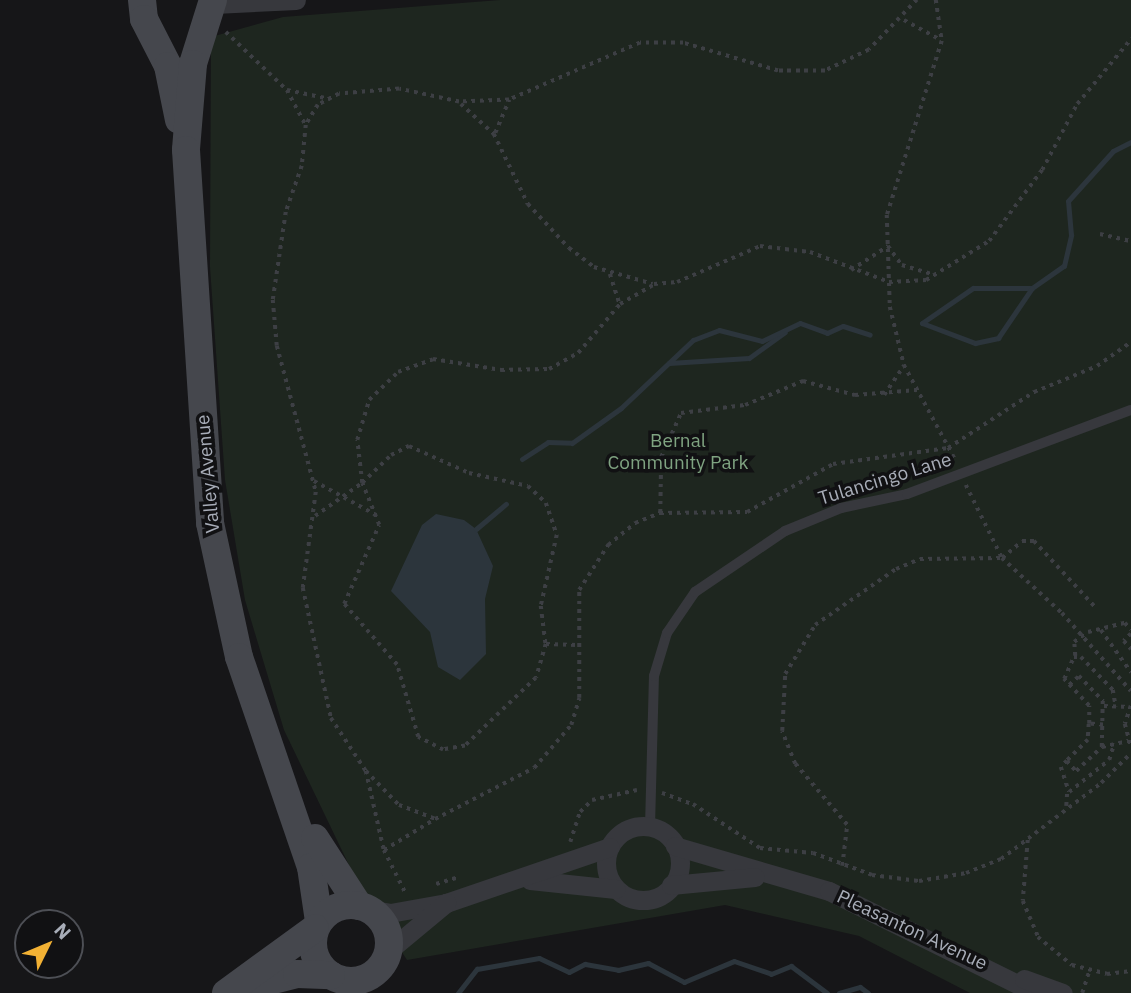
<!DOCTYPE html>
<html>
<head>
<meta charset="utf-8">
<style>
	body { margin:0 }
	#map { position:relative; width:1131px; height:993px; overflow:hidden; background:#161618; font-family:"IBM Plex Sans",sans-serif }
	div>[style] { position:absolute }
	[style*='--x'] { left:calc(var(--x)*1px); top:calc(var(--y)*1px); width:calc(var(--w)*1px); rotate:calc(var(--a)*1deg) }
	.green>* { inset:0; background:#1e261f }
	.water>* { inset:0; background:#2c353c }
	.stream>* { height:5px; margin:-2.5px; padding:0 2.5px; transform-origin:2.5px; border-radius:2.5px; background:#2c353c }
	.path>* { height:3.5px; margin-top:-1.75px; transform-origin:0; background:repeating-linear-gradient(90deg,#3d3f44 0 3.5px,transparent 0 8.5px) }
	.lane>* { height:10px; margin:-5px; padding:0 5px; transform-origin:5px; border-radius:5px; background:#37383d }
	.street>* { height:19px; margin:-9.5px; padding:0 9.5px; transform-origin:9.5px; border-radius:9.5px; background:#37383d }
	.street>.ring { margin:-9.5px; padding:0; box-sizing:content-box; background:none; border:19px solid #37383d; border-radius:50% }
	.secondary>* { height:28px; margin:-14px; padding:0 14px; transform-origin:14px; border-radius:14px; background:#45474d }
	.secondary>.ring { margin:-14px; padding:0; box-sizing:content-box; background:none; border:28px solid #45474d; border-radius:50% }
	span { translate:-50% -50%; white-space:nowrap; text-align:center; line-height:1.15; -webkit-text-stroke:7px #111113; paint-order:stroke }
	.park-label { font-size:19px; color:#7fa381 }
	.street-label { font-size:19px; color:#a8adb8 }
	.north { position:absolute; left:14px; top:909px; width:70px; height:70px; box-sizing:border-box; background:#111113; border:2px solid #4d4f55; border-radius:50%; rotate:47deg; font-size:19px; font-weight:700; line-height:28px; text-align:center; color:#a8adb8 }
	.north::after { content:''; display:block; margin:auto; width:24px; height:32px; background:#f2b134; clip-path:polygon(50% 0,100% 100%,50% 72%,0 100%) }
</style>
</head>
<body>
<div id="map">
	<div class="green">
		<div style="clip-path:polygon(500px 0,1131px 0,1131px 993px,970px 993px,859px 936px,725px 905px,407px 960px,361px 890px,284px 730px,245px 600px,225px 480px,210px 267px,211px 37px,283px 17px)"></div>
	</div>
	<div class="water">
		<div style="clip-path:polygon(436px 514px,464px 520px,476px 529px,493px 566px,485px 599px,486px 654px,460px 680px,438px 667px,430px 632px,391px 591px,422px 525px)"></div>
	</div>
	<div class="stream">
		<div style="--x:922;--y:323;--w:62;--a:-34.5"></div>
		<div style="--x:973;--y:288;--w:59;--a:0"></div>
		<div style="--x:1032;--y:288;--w:39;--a:-35"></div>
		<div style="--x:1064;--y:266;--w:32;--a:-77"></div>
		<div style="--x:1071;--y:235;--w:34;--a:-95"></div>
		<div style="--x:1068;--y:201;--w:67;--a:-48"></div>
		<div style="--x:1113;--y:151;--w:20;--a:-27"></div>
		<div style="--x:922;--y:323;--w:57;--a:20.7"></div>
		<div style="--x:975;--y:343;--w:24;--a:-12"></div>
		<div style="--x:998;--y:338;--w:60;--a:-55.8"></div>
		<div style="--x:669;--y:363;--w:80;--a:-3.6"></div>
		<div style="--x:749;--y:358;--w:44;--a:-35.8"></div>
		<div style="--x:522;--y:459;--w:31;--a:-33"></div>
		<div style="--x:548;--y:442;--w:24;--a:2"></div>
		<div style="--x:572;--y:443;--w:60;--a:-35.5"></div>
		<div style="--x:621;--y:408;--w:99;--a:-43.4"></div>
		<div style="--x:693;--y:340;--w:28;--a:-21"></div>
		<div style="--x:719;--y:330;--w:44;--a:14.3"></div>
		<div style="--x:762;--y:341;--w:42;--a:-25.3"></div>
		<div style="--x:800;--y:323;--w:29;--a:20"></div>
		<div style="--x:827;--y:333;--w:17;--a:-24"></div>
		<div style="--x:843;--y:326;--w:28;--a:18"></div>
		<div style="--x:476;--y:529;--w:39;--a:-40"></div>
		<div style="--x:458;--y:993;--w:31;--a:-52"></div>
		<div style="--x:477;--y:969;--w:63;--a:-10.1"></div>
		<div style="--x:539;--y:958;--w:33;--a:25"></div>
		<div style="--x:569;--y:972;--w:18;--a:-27"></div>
		<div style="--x:585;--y:964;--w:34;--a:10"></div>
		<div style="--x:618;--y:970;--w:31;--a:-13"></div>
		<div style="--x:648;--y:963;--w:41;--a:27.8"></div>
		<div style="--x:684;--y:982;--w:54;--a:-22.8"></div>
		<div style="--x:734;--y:961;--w:39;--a:19"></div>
		<div style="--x:771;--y:974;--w:22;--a:-22"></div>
		<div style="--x:791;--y:966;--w:45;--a:36.9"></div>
		<div style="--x:839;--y:993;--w:22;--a:-16"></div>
		<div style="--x:860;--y:987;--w:10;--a:37"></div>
	</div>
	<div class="path">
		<div style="--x:917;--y:0;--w:69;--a:133.8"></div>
		<div style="--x:869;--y:50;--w:49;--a:154.5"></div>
		<div style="--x:825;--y:71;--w:47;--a:180"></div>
		<div style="--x:778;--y:71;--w:99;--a:-163.6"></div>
		<div style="--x:683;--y:43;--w:43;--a:180"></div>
		<div style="--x:640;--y:43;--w:143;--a:156.5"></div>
		<div style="--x:509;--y:100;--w:50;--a:177.7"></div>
		<div style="--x:459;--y:102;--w:61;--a:-167.8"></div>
		<div style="--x:399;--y:89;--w:60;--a:175.2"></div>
		<div style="--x:339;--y:94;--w:24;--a:152"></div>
		<div style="--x:318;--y:105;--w:23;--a:121"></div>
		<div style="--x:306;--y:125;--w:41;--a:95.6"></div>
		<div style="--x:302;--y:166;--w:49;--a:109.2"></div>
		<div style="--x:286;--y:212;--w:89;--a:98.4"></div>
		<div style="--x:273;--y:300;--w:46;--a:85"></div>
		<div style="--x:277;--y:346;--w:151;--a:75"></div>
		<div style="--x:316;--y:492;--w:97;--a:97.7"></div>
		<div style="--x:303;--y:588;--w:133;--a:77.8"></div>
		<div style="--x:331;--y:718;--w:64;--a:56.6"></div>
		<div style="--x:366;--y:771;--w:47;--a:45.9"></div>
		<div style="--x:399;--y:805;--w:39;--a:21"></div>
		<div style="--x:435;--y:819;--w:111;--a:-27.3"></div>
		<div style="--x:534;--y:768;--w:57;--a:-49.3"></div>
		<div style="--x:571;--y:725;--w:28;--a:-73"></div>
		<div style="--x:579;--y:698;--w:108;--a:-90"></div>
		<div style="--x:579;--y:590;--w:54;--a:-57.2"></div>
		<div style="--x:608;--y:545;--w:35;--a:-39"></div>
		<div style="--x:635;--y:523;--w:27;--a:-22"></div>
		<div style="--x:660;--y:513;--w:87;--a:-0.7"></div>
		<div style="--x:747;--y:512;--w:98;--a:-29.2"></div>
		<div style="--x:833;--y:464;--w:116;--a:-7.9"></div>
		<div style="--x:948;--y:448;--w:103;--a:-33.1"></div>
		<div style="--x:1034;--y:392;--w:68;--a:-22.4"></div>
		<div style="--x:1097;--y:366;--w:42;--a:-35.2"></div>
		<div style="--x:936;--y:0;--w:41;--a:81.7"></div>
		<div style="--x:942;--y:41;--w:182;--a:107.5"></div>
		<div style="--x:887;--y:215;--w:92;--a:88.1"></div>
		<div style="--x:890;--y:307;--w:60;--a:76.4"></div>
		<div style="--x:904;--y:365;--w:109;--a:61.6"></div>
		<div style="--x:904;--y:20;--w:42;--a:28.4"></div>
		<div style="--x:226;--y:32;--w:84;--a:43.6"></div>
		<div style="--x:287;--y:90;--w:44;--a:11.8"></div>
		<div style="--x:287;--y:90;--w:40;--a:62"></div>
		<div style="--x:461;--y:104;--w:45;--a:42.3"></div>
		<div style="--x:494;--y:134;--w:78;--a:64.1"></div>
		<div style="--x:528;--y:204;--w:60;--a:47"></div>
		<div style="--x:569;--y:248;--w:31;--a:37"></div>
		<div style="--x:594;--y:267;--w:61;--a:16.1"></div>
		<div style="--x:495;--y:133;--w:36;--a:-67"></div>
		<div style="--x:1100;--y:234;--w:32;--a:13"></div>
		<div style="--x:851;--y:270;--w:44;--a:-33"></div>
		<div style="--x:888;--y:246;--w:24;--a:54"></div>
		<div style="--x:902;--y:265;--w:34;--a:17"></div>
		<div style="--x:610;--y:274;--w:32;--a:72"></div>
		<div style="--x:884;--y:395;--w:36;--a:-56"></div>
		<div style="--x:314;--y:481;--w:71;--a:28.7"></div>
		<div style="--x:966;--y:485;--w:81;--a:63.7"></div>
		<div style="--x:1002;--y:558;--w:26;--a:-40"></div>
		<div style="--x:1022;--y:541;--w:12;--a:0"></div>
		<div style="--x:1034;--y:541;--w:91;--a:47.2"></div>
		<div style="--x:660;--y:513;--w:56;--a:-89"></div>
		<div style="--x:661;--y:457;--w:48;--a:-65.6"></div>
		<div style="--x:681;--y:413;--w:64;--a:-7.1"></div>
		<div style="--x:745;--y:405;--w:63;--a:-22.5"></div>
		<div style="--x:803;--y:381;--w:54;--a:15.1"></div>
		<div style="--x:855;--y:395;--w:62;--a:-4.6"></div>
		<div style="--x:315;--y:516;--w:57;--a:-35.1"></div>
		<div style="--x:362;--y:483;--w:40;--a:-44"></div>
		<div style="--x:391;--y:455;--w:20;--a:-27"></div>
		<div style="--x:409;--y:446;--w:66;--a:24.2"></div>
		<div style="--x:469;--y:473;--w:60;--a:12.4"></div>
		<div style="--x:528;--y:486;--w:25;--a:43"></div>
		<div style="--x:546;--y:503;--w:34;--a:71"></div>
		<div style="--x:557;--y:535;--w:73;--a:102.7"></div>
		<div style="--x:541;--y:606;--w:38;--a:83"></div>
		<div style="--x:546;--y:644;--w:35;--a:106"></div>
		<div style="--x:536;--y:678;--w:98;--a:136.2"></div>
		<div style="--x:465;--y:746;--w:22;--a:170"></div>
		<div style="--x:443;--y:750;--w:28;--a:-153"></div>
		<div style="--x:418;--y:737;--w:75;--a:-106.3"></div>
		<div style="--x:397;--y:665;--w:81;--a:-131"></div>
		<div style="--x:344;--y:604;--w:86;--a:-66.1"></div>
		<div style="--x:379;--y:525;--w:45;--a:-112"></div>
		<div style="--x:362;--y:483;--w:43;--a:-96.6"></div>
		<div style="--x:357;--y:440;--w:42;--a:-73.3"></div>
		<div style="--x:369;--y:400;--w:40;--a:-44"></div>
		<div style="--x:398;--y:372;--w:37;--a:-20"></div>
		<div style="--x:433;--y:359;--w:69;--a:9.2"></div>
		<div style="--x:501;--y:370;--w:48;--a:-1.2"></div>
		<div style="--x:549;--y:369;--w:33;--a:-29"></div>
		<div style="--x:578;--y:353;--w:65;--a:-49.4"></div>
		<div style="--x:620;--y:304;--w:39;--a:-30"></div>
		<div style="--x:654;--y:284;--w:23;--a:-5"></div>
		<div style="--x:677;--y:282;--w:90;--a:-23.4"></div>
		<div style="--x:760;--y:246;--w:50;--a:6.8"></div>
		<div style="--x:810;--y:252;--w:85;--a:20.8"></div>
		<div style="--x:889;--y:282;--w:37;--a:-3"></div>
		<div style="--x:926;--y:280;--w:74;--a:-31.8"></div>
		<div style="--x:989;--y:241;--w:89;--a:-53.3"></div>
		<div style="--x:1042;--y:170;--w:75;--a:-62.1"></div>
		<div style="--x:1077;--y:104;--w:85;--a:-50.3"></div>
		<div style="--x:1101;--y:630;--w:52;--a:54.5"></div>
		<div style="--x:1131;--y:634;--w:10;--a:135"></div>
		<div style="--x:1124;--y:641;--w:11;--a:49"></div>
		<div style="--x:546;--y:644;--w:31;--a:2"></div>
		<div style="--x:1075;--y:656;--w:14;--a:-94"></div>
		<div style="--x:1074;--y:642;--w:17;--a:-36"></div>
		<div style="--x:1088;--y:632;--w:38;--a:-14"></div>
		<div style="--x:1125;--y:623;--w:9;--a:49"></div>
		<div style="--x:1069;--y:685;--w:13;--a:-42"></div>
		<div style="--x:1079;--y:676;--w:35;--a:46"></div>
		<div style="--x:1103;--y:701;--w:46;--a:91.2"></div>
		<div style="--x:1102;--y:747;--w:27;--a:-13"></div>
		<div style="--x:1104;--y:706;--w:26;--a:2"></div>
		<div style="--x:1131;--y:706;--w:19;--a:108"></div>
		<div style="--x:1125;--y:724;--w:24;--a:75"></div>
		<div style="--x:1089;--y:724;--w:16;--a:94"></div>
		<div style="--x:1088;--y:740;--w:30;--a:135"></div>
		<div style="--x:1067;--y:761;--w:13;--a:48"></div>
		<div style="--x:1076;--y:771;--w:35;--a:-43"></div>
		<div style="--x:1103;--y:725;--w:14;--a:-176"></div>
		<div style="--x:1089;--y:724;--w:18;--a:-90"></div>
		<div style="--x:1089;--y:706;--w:37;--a:-133"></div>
		<div style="--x:1064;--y:679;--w:24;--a:-66"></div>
		<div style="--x:1074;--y:657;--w:7;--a:0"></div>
		<div style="--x:1081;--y:657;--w:46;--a:45.9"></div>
		<div style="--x:1113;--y:690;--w:17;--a:80"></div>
		<div style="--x:1067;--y:761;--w:8;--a:135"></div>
		<div style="--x:1061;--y:767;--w:26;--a:72"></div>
		<div style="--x:1069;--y:792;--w:51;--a:-38.7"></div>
		<div style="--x:1109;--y:760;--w:17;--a:-73"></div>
		<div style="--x:366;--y:771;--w:81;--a:77.2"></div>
		<div style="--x:384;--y:850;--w:47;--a:63.4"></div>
		<div style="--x:662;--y:793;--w:33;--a:20"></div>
		<div style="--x:693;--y:804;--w:80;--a:33.3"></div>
		<div style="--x:760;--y:848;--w:53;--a:5.4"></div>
		<div style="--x:813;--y:853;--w:63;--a:20.4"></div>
		<div style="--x:872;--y:875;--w:47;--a:7.3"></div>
		<div style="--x:919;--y:881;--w:48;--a:-9.7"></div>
		<div style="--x:966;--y:873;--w:38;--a:-22"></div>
		<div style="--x:1001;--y:859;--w:126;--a:-37.2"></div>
		<div style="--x:1101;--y:783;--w:42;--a:-45"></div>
		<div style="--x:1066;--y:806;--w:14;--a:-86"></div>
		<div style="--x:1028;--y:840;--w:61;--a:94.7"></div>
		<div style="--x:1023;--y:901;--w:39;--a:67"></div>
		<div style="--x:1038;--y:937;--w:44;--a:39.5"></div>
		<div style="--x:1072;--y:965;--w:36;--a:14"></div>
		<div style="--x:1107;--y:974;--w:24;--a:-7"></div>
		<div style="--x:570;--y:842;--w:32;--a:-72"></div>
		<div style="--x:580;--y:812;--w:17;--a:-45"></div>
		<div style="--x:592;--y:800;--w:46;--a:-12.5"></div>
		<div style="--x:384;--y:850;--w:60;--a:-31.3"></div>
		<div style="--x:842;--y:866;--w:41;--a:-83"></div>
		<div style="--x:847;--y:825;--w:80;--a:-130.4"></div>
		<div style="--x:795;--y:764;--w:35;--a:-112"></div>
		<div style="--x:782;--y:731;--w:57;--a:-87"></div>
		<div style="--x:785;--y:674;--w:57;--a:-58.5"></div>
		<div style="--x:815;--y:625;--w:98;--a:-34.7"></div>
		<div style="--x:896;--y:569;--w:26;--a:-23"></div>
		<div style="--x:920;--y:559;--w:82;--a:-0.7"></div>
		<div style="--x:1002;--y:558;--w:81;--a:42.5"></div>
		<div style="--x:1062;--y:613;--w:104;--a:48.5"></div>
		<div style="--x:436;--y:884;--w:24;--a:-17"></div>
		<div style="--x:1082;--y:993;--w:22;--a:-72"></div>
	</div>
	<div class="lane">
		<div style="--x:650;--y:827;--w:151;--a:-88.5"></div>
		<div style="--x:654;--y:676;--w:45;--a:-73.2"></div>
		<div style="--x:667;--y:633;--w:50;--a:-55.7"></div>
		<div style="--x:695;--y:592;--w:109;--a:-34.1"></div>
		<div style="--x:785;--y:531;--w:61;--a:-22.3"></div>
		<div style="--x:841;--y:508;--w:67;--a:-12"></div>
		<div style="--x:907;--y:494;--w:239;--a:-20.6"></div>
	</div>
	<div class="street">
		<div style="--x:214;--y:4;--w:82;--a:-2.8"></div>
		<div class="ring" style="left:606px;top:826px;width:55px;height:55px"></div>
		<div style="--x:675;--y:846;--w:160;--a:16.3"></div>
		<div style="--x:829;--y:891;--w:230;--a:26.3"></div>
		<div style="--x:530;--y:880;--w:86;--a:6"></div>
		<div style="--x:671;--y:885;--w:84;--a:-5.4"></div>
		<div style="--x:368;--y:909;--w:22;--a:10"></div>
		<div style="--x:390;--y:913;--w:57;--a:-10.1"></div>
		<div style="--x:446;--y:903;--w:173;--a:-18.9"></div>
		<div style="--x:387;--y:952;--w:77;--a:-39.7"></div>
		<div style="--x:1024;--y:979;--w:41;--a:19.7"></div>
	</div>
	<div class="secondary">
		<div style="--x:142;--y:0;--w:19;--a:84"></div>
		<div style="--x:144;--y:19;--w:53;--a:62.9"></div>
		<div style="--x:168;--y:66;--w:55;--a:78.5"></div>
		<div style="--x:213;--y:0;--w:67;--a:107.4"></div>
		<div style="--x:193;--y:64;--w:86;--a:94.7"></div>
		<div style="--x:186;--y:150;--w:374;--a:86.3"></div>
		<div style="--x:210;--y:523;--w:137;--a:77.8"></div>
		<div style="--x:239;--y:657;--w:222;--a:71.1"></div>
		<div style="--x:311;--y:867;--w:55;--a:81.6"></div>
		<div style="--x:315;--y:838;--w:81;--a:57.1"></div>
		<div class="ring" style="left:313px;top:905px;width:48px;height:48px"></div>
		<div style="--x:242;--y:988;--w:57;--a:-14.3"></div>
		<div style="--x:297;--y:974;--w:34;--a:2"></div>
		<div style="--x:226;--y:993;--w:110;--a:-36.1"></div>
	</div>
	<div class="park-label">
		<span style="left:678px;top:452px">Bernal<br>Community Park</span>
	</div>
	<div class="street-label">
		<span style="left:208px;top:474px;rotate:-95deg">Valley Avenue</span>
		<span style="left:885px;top:479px;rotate:-17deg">Tulancingo Lane</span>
		<span style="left:912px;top:930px;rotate:25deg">Pleasanton Avenue</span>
	</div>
	<div class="north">N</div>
</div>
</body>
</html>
